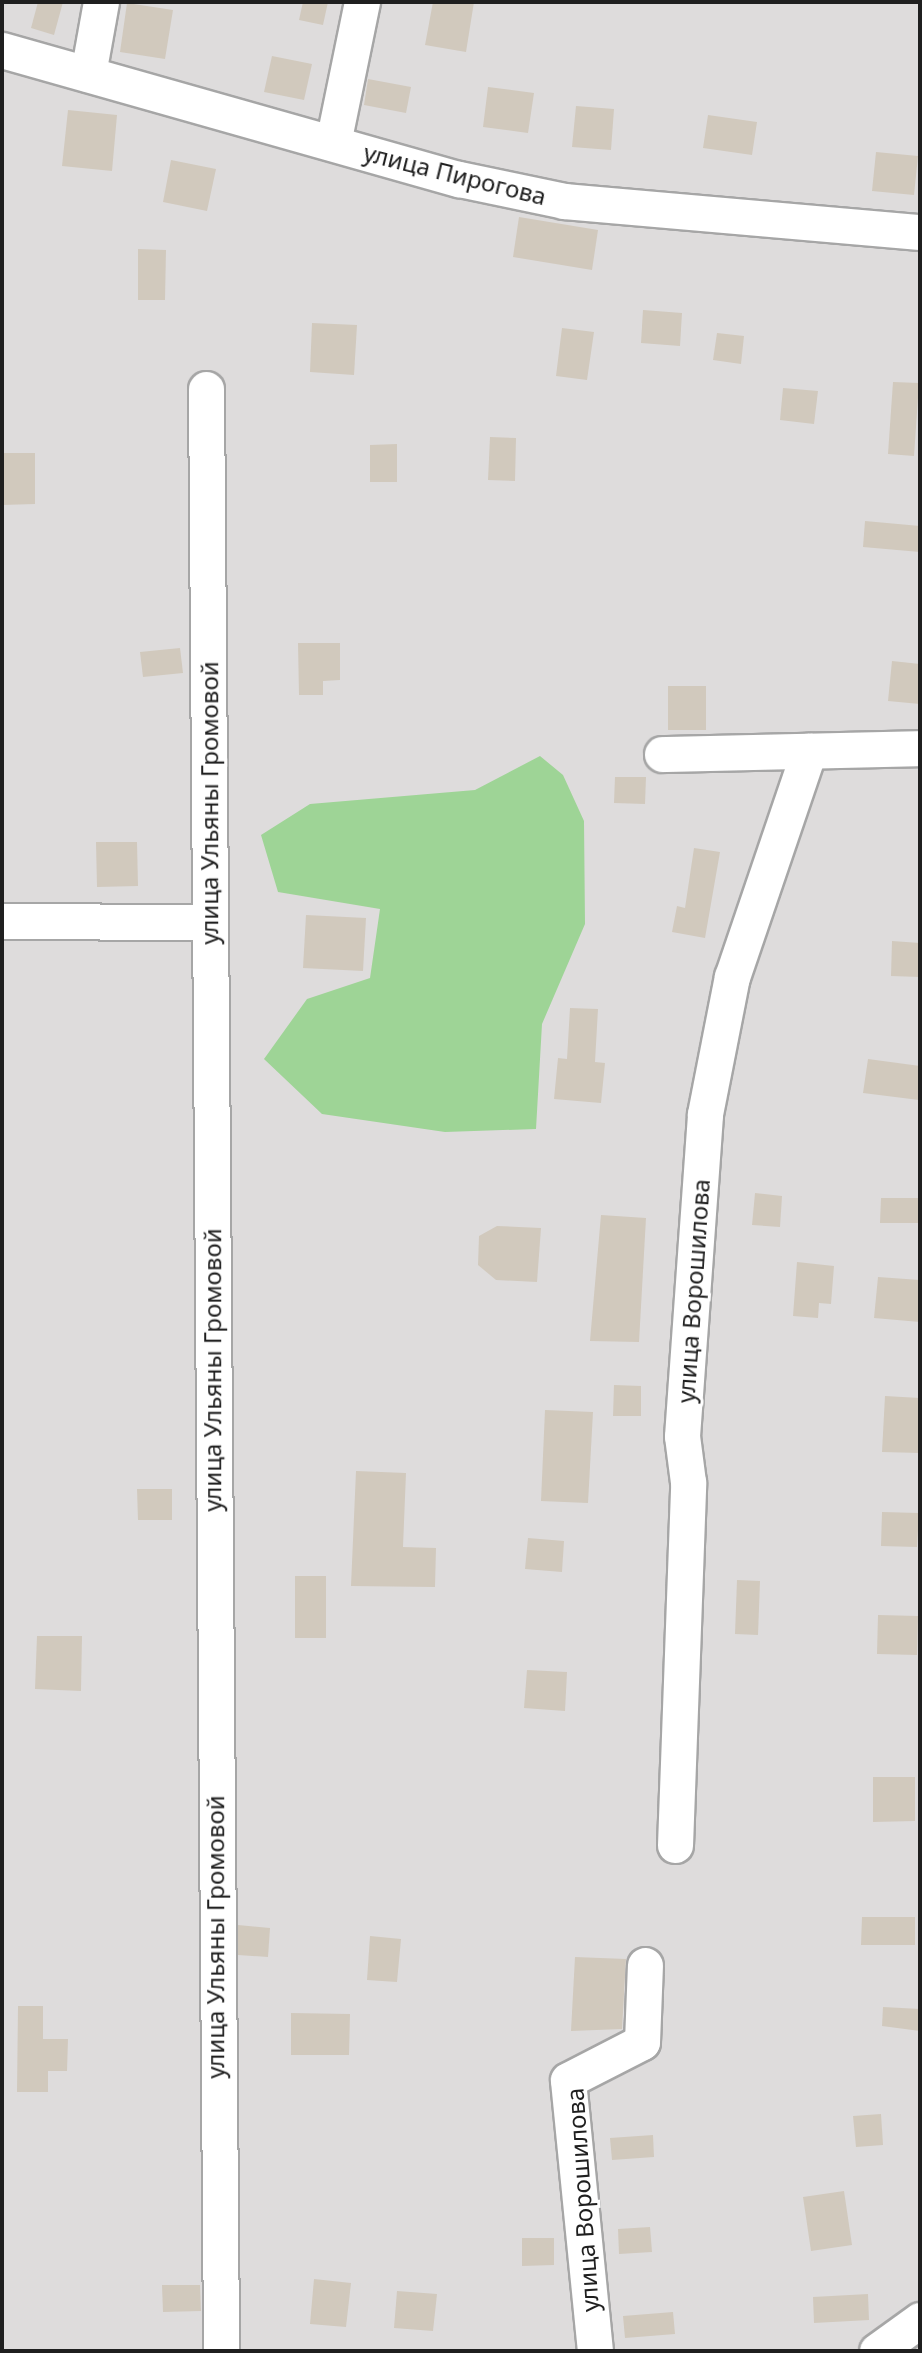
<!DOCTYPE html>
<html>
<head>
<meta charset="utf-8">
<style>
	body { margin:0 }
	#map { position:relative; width:922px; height:2353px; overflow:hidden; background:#f1efe5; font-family:"Noto Sans",sans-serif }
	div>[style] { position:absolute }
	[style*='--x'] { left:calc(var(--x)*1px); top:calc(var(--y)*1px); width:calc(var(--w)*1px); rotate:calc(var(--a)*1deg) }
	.residential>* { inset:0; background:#dedcdc }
	.forest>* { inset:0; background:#9ed496 }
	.building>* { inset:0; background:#d1c9bd }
	.roads { filter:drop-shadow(2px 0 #a6a6a6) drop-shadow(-2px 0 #a6a6a6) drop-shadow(0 2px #a6a6a6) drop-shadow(0 -2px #a6a6a6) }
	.minor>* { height:35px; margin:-17.5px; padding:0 17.5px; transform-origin:17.5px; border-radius:17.5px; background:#fff }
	span { translate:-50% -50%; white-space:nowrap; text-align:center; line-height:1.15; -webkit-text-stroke:6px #fff; paint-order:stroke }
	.street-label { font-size:24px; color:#1f1f1f }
	.frame { position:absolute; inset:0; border:4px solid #1f1f1f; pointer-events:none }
</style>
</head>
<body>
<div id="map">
	<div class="residential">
		<div style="clip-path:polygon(2px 2px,920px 2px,920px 2351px,2px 2351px)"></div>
	</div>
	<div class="forest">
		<div style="clip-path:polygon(540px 756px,563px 775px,584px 821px,585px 924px,542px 1024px,536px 1129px,445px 1132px,322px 1114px,264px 1059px,307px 999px,370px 978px,380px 909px,278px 892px,261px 835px,310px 804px,475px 790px)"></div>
	</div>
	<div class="building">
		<div style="clip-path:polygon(38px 2px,63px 2px,54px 35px,31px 28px)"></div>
		<div style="clip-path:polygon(303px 2px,328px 2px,323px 25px,299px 20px)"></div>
		<div style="clip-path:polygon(433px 2px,474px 2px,466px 52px,425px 45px)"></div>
		<div style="clip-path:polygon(127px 3px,173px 10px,165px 59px,120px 52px)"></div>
		<div style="clip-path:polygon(272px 56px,312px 64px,304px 100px,264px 92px)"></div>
		<div style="clip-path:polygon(368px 79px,411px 87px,406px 113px,364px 105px)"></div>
		<div style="clip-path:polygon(488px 87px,534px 93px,528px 133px,483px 127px)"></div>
		<div style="clip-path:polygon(576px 106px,614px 109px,611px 150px,572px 147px)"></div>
		<div style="clip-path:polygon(68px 110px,117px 115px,112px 171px,62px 166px)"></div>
		<div style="clip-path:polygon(708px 115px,757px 122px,752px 155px,703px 148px)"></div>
		<div style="clip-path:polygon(876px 152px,918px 156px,914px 195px,872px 191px)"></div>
		<div style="clip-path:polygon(171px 160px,216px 169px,207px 211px,163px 202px)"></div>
		<div style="clip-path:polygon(519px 217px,598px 230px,592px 270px,513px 257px)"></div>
		<div style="clip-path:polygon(138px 249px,166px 250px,165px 300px,138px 300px)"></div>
		<div style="clip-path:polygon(643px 310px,682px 313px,680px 346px,641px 343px)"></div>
		<div style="clip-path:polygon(312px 323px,357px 325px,354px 375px,310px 372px)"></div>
		<div style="clip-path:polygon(562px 328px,594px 332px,587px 380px,556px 376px)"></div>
		<div style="clip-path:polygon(717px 333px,744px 336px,741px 364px,713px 360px)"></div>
		<div style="clip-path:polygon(893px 382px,919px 383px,914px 456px,888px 454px)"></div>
		<div style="clip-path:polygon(783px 388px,818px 391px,814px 424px,780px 420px)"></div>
		<div style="clip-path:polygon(490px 437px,516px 438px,515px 481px,488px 480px)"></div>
		<div style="clip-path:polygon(397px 444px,397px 482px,370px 482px,370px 445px)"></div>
		<div style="clip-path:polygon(2px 453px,35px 453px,35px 504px,2px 505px)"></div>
		<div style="clip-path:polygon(865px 521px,920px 526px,920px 552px,863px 547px)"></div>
		<div style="clip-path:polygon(298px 643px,340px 643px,340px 680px,323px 681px,323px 695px,299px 695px)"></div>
		<div style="clip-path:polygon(180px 648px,183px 673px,143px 677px,140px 652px)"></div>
		<div style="clip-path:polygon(892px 661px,920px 664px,920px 704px,888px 701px)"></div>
		<div style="clip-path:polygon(668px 686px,706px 686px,706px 730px,668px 730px)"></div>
		<div style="clip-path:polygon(615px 777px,646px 777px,645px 804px,614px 803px)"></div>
		<div style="clip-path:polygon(96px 842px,137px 842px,138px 886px,97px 887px)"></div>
		<div style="clip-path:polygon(694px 848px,720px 852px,705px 938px,672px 932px,677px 906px,685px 908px)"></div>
		<div style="clip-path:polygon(306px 915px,366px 918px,363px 971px,303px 968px)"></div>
		<div style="clip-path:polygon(892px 941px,920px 943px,920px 977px,891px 976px)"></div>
		<div style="clip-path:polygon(570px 1008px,598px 1009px,595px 1062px,605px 1063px,601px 1103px,554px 1099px,558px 1058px,567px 1059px)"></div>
		<div style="clip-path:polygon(868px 1059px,920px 1066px,919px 1100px,863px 1093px)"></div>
		<div style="clip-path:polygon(755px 1193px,782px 1196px,780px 1227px,752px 1225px)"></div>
		<div style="clip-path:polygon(881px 1198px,920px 1198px,920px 1223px,880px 1223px)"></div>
		<div style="clip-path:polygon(601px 1215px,646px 1218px,639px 1342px,590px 1341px)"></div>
		<div style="clip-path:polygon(497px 1226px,541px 1228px,537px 1282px,496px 1280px,478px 1265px,479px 1236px)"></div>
		<div style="clip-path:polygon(797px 1262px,834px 1266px,831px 1304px,819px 1303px,818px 1318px,793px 1316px)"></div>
		<div style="clip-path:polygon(878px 1277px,920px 1280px,920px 1322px,874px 1318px)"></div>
		<div style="clip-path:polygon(614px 1385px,641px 1386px,641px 1416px,613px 1416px)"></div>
		<div style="clip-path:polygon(885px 1396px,920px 1398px,920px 1453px,882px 1452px)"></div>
		<div style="clip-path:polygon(545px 1410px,593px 1412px,588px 1503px,541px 1501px)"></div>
		<div style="clip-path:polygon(356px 1471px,406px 1473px,403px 1547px,436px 1548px,435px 1587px,351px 1586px)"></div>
		<div style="clip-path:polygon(137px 1489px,172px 1489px,172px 1520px,138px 1520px)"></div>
		<div style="clip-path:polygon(882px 1512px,919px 1513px,917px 1547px,881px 1546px)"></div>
		<div style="clip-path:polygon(528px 1538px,564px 1541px,562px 1572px,525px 1569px)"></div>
		<div style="clip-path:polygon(295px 1576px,326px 1576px,326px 1638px,295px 1638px)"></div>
		<div style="clip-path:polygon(737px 1580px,760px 1581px,758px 1635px,735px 1634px)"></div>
		<div style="clip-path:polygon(878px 1615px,918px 1616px,917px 1655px,877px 1654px)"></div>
		<div style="clip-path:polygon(37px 1636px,82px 1636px,81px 1691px,35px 1689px)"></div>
		<div style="clip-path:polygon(527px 1670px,567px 1672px,565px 1711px,524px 1708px)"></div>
		<div style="clip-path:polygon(873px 1777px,915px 1777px,915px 1821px,873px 1822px)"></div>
		<div style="clip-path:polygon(862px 1917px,915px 1917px,915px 1945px,861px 1945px)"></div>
		<div style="clip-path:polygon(238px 1925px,270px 1928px,268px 1957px,238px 1955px)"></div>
		<div style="clip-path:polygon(370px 1936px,401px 1939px,397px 1982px,367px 1980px)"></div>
		<div style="clip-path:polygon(575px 1957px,626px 1959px,622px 2029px,571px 2031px)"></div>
		<div style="clip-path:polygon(18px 2006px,43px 2006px,43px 2039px,68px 2039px,67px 2071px,48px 2071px,48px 2092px,17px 2092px)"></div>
		<div style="clip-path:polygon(883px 2007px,920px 2009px,920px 2031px,882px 2026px)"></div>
		<div style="clip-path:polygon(291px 2013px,350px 2014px,349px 2055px,291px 2055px)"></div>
		<div style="clip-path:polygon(881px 2114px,883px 2145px,856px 2147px,853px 2116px)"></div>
		<div style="clip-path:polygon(653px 2135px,654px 2157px,612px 2160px,610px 2138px)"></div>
		<div style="clip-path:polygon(844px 2191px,852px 2245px,811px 2251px,803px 2197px)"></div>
		<div style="clip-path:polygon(650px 2227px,652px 2252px,619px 2254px,618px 2229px)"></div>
		<div style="clip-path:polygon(522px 2238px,554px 2238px,554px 2265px,522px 2266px)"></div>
		<div style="clip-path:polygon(314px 2279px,351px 2283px,346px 2327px,310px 2324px)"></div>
		<div style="clip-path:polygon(162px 2285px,200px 2285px,201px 2311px,163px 2312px)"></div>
		<div style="clip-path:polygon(397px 2291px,437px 2294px,433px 2331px,394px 2328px)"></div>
		<div style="clip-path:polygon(868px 2294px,869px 2320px,814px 2323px,813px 2297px)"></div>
		<div style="clip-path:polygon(673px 2312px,675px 2334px,625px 2338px,623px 2316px)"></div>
	</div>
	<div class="roads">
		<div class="minor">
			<div style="--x:2;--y:50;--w:475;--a:15.8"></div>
			<div style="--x:459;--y:179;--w:107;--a:11.8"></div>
			<div style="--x:564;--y:201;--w:357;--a:5"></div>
			<div style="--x:88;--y:74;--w:73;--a:-79.8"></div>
			<div style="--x:333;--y:143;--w:144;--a:-78.4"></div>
			<div style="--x:206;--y:389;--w:1962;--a:89.56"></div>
			<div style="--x:662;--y:754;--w:258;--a:-1.3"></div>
			<div style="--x:2;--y:921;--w:208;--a:0.3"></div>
			<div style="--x:675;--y:1845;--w:363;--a:-87.9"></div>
			<div style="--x:688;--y:1482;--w:46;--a:-97.4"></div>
			<div style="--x:682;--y:1436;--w:323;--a:-85.9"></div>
			<div style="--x:705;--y:1114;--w:140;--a:-78.9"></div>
			<div style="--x:732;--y:977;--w:239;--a:-71.2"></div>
			<div style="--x:595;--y:2351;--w:272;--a:-95.7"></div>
			<div style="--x:568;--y:2080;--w:83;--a:-27.2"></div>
			<div style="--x:642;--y:2042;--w:77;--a:-87.8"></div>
			<div style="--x:877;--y:2351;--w:53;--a:-35.8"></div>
		</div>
	</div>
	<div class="street-label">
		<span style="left:455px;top:174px;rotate:14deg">улица Пирогова</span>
		<span style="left:209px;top:803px;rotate:-90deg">улица Ульяны Громовой</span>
		<span style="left:693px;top:1291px;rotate:-86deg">улица Ворошилова</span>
		<span style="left:212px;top:1370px;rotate:-90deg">улица Ульяны Громовой</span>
		<span style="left:215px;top:1937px;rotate:-90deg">улица Ульяны Громовой</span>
		<span style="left:582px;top:2200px;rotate:-94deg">улица Ворошилова</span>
	</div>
	<div class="frame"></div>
</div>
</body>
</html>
